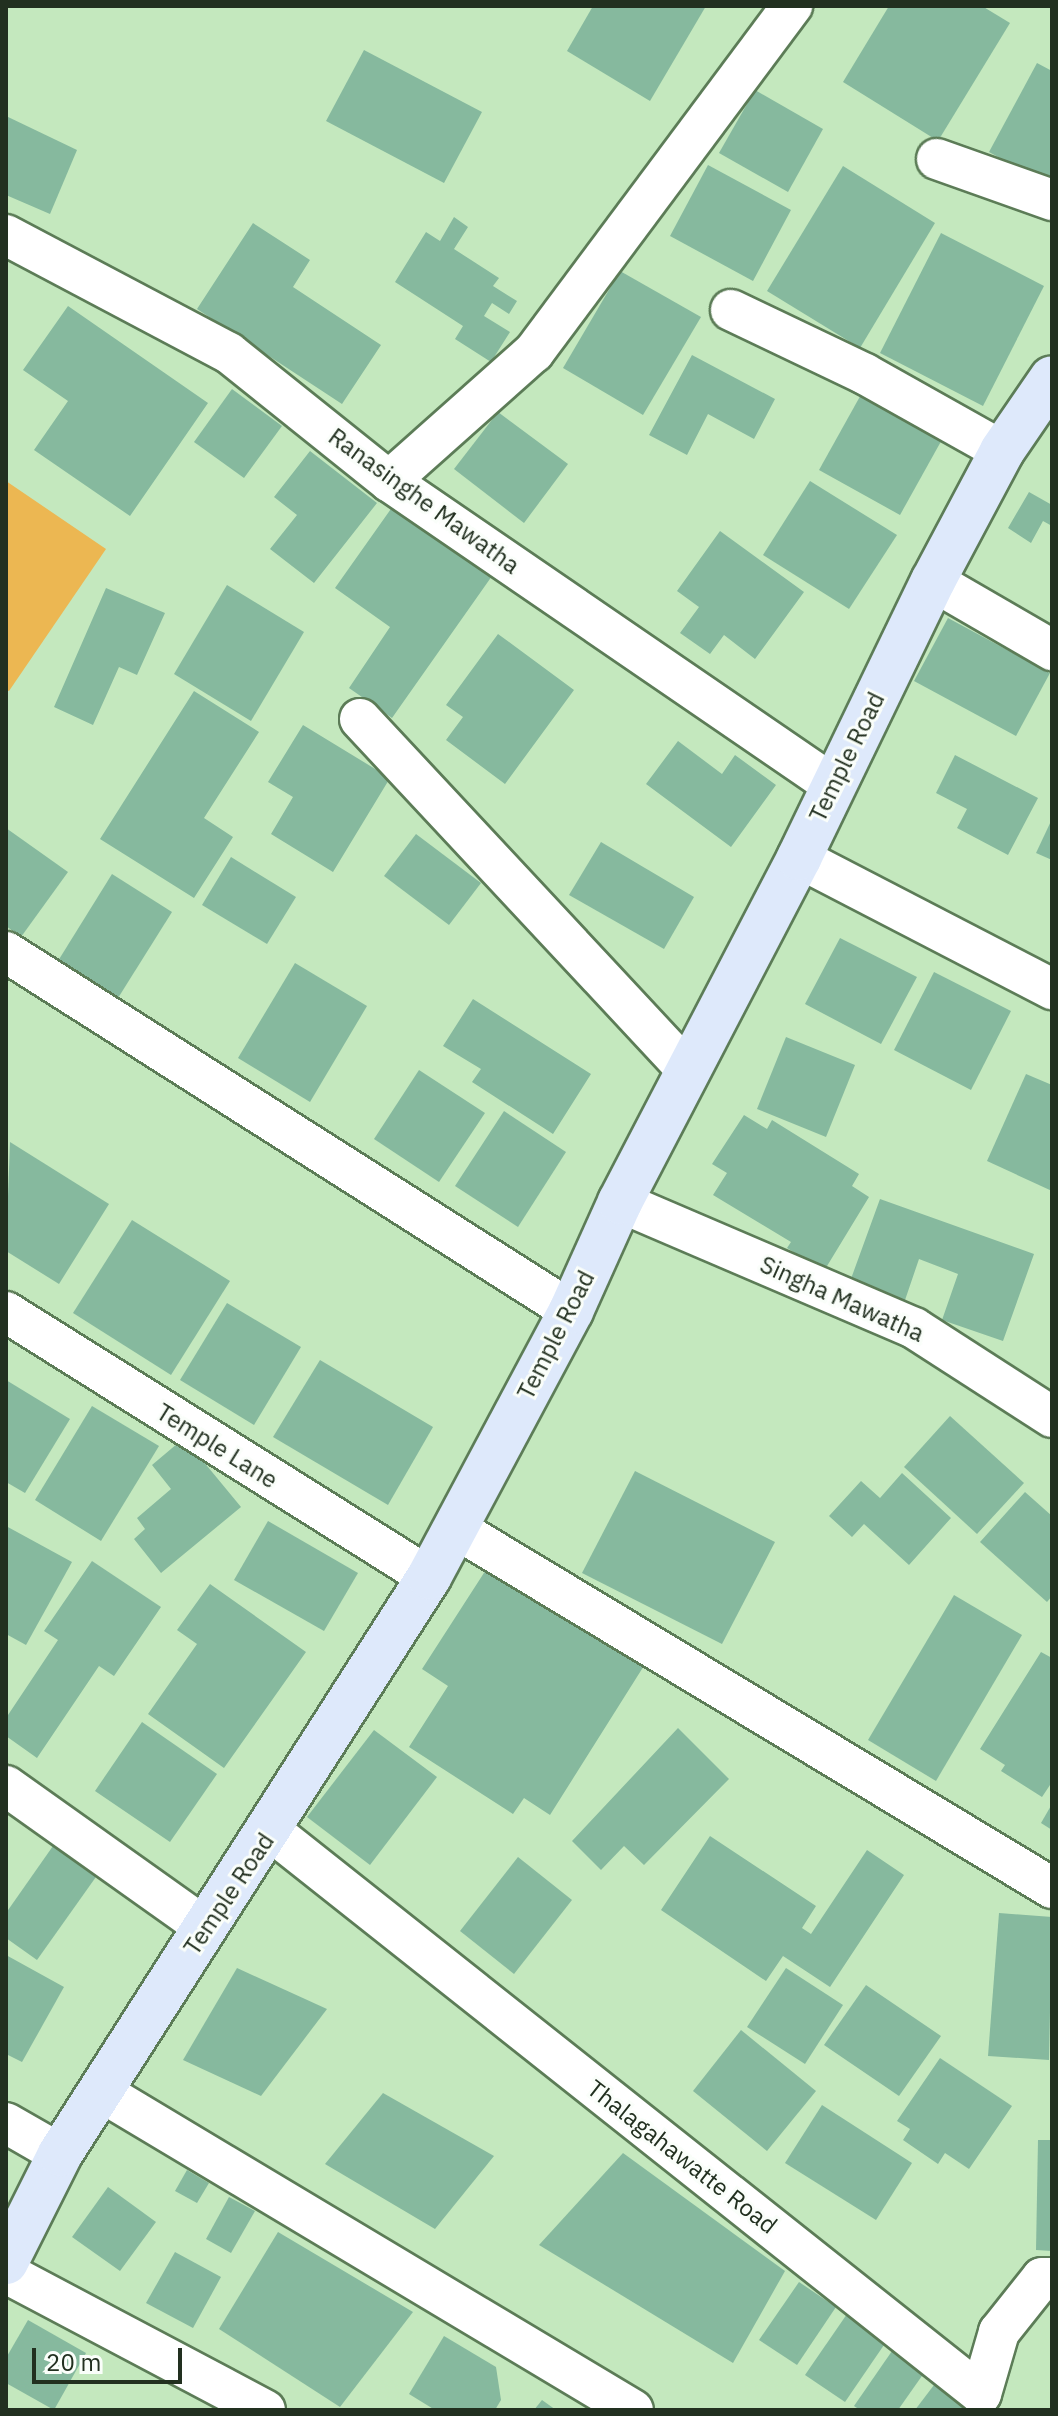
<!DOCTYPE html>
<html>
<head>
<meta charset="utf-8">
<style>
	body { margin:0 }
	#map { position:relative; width:1058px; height:2416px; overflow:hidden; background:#c4e8be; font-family:"IBM Plex Sans",sans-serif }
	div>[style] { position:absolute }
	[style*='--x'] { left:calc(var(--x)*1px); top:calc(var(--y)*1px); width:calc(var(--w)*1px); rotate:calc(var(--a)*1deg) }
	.green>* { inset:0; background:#ecb752 }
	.building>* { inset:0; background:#86b99e }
	.roads { filter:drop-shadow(2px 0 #5c7c57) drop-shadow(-2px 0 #5c7c57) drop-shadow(0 2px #5c7c57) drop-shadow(0 -2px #5c7c57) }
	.street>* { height:40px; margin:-20px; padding:0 20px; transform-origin:20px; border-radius:20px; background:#fff }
	.secondary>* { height:44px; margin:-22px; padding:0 22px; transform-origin:22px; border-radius:22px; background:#dee9fb }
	span { translate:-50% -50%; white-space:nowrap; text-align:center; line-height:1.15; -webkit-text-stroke:6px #fafefa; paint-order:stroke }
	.street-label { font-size:24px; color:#223020 }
	.frame { position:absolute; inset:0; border:8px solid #223020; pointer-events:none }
	.scale { position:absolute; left:32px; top:2348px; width:150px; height:36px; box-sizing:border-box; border:4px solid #223020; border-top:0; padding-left:10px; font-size:24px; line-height:28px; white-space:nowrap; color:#223020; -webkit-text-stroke:6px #fafefa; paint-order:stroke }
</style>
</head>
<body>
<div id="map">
	<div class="green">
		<div style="clip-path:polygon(6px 481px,106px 549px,9px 691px,6px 690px)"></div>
	</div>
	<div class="building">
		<div style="clip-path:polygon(593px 6px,706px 6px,650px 101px,567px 51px)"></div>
		<div style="clip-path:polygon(889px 6px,982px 6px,1010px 23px,938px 141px,843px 82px)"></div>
		<div style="clip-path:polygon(364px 50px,482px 112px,444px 183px,326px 121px)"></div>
		<div style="clip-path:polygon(1037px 63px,1052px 71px,1052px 187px,989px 152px)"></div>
		<div style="clip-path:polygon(755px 90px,823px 129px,788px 192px,719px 153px)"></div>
		<div style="clip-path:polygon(6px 116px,77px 150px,50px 214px,6px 195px)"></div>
		<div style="clip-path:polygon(708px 165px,791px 210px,753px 281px,670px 236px)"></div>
		<div style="clip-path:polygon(843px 166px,935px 223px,860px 348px,767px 291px)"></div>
		<div style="clip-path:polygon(454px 217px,468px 227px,454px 249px,499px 278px,493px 286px,517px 301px,509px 314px,492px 303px,484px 316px,510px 332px,491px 362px,455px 339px,463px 326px,395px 282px,426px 232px,440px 241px)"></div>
		<div style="clip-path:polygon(253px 223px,310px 260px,293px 287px,381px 345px,342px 404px,197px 309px)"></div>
		<div style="clip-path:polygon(941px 233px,1044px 286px,983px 406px,880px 353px)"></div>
		<div style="clip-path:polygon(620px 271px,701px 317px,643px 415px,563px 368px)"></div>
		<div style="clip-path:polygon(68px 306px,208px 403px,130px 516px,34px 450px,68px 401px,23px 370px)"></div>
		<div style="clip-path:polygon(692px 355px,775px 399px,754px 439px,708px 414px,687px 455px,649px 435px)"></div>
		<div style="clip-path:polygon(232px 389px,282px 426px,244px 478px,194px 442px)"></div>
		<div style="clip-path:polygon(863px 391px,944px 436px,900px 515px,819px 470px)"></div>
		<div style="clip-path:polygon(498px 412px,568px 464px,524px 523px,454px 469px)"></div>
		<div style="clip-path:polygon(310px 451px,377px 503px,314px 583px,270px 549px,297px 515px,274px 497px)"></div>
		<div style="clip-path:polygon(810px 481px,897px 535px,849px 609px,763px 555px)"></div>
		<div style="clip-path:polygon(1029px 492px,1052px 505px,1052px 526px,1043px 521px,1031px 543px,1008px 528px)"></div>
		<div style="clip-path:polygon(393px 506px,492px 576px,392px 718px,349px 688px,390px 627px,335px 588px)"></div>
		<div style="clip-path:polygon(720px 531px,804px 592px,755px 659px,724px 635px,710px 654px,680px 633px,699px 607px,677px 591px)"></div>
		<div style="clip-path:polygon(227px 585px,304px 632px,251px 721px,174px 674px)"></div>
		<div style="clip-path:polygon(106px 588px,165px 613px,137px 675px,119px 667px,93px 725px,54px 707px)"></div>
		<div style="clip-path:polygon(948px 618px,1050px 673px,1016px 736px,914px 681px)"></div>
		<div style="clip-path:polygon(498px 634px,574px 690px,505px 784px,446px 740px,463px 717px,446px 705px)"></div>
		<div style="clip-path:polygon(194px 691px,259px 732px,204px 818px,233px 837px,194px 898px,100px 839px)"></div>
		<div style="clip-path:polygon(303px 725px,390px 778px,333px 872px,271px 834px,293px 797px,268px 782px)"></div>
		<div style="clip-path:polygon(678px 741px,722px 774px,735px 755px,776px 785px,731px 847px,646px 784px)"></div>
		<div style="clip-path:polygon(955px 755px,1038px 798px,1008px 855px,957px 828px,967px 809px,936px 793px)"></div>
		<div style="clip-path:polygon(1052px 819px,1052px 860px,1036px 853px)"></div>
		<div style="clip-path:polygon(6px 828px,68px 872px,21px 937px,6px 926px)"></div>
		<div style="clip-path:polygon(416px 834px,481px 883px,449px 925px,384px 876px)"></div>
		<div style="clip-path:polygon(601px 842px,694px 897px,664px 949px,569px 895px)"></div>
		<div style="clip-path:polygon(231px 857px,296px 897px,267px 944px,202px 905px)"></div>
		<div style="clip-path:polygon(112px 874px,172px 912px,113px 1006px,53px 969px)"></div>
		<div style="clip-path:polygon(840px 938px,917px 977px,881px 1044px,805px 1004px)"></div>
		<div style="clip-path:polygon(295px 963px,367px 1006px,310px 1102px,238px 1058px)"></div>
		<div style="clip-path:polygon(934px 972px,1011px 1011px,971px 1090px,894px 1050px)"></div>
		<div style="clip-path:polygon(473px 999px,591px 1074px,553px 1134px,472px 1082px,481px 1069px,443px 1046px)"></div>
		<div style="clip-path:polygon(786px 1037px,855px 1065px,826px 1137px,757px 1109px)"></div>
		<div style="clip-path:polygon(419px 1070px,485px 1113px,439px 1182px,374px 1139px)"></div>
		<div style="clip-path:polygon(1026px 1074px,1052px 1085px,1052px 1191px,987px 1161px)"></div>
		<div style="clip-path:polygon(504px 1111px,566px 1152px,518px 1227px,455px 1186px)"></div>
		<div style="clip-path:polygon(744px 1115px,767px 1129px,772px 1120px,859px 1174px,852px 1186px,869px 1197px,824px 1271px,787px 1248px,791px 1242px,713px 1195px,727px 1173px,712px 1164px)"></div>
		<div style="clip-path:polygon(10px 1142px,109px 1204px,59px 1284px,6px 1251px)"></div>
		<div style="clip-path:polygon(880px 1199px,1034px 1254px,1003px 1341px,942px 1320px,958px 1274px,919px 1259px,903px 1306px,848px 1287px)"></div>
		<div style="clip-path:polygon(132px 1220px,230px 1281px,171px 1375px,73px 1313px)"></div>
		<div style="clip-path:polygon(227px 1303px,301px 1347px,254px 1425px,180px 1380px)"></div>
		<div style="clip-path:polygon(320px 1360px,433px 1427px,388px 1505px,273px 1437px)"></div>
		<div style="clip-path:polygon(6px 1380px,70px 1419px,25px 1493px,6px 1482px)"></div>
		<div style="clip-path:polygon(92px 1406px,159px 1446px,101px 1541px,35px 1500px)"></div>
		<div style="clip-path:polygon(950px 1416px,1024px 1483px,977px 1534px,904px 1467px)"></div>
		<div style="clip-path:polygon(184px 1438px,241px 1507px,161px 1573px,134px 1539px,145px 1529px,137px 1518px,171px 1489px,152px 1465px)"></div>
		<div style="clip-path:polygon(635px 1471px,775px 1542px,722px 1644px,582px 1573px)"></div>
		<div style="clip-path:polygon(902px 1473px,951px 1518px,909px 1565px,864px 1524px,852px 1537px,829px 1516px,861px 1481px,880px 1498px)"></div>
		<div style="clip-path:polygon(1025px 1492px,1052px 1516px,1052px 1596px,1047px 1602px,980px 1542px)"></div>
		<div style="clip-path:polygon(268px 1521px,358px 1573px,324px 1631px,234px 1580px)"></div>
		<div style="clip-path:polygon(6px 1526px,72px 1562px,26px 1645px,6px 1634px)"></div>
		<div style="clip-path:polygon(92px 1561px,161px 1607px,114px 1676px,99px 1666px,37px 1758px,6px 1736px,6px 1718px,58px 1640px,44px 1631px)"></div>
		<div style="clip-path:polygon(491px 1562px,647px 1661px,550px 1815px,524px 1798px,513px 1814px,409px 1747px,448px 1686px,422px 1669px)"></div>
		<div style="clip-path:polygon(210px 1584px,306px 1652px,224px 1768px,148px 1714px,197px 1644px,177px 1630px)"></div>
		<div style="clip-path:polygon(954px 1595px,1022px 1635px,936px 1781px,868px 1740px)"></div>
		<div style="clip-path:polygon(1041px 1652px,1052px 1658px,1052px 1782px,1042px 1797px,1001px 1771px,1005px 1765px,980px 1749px)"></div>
		<div style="clip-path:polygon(142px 1722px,217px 1774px,170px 1842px,95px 1791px)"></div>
		<div style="clip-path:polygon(678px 1728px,729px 1779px,644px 1865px,624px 1846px,601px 1870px,572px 1841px)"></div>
		<div style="clip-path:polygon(374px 1730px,437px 1777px,370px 1865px,307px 1817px)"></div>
		<div style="clip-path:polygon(1052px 1804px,1052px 1830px,1041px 1823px)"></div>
		<div style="clip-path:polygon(60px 1836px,103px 1867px,37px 1960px,6px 1938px,6px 1913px)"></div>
		<div style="clip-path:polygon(710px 1836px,816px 1906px,802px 1928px,811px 1934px,867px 1850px,904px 1875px,830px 1987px,783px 1956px,766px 1981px,661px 1910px)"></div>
		<div style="clip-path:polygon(518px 1857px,572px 1900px,514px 1974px,460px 1931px)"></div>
		<div style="clip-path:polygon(999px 1913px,1052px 1917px,1049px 2060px,988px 2056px)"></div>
		<div style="clip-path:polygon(6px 1955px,64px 1987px,22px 2062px,6px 2054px)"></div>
		<div style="clip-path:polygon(237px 1968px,327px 2009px,261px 2096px,183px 2060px)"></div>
		<div style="clip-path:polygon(786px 1968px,843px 2005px,805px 2064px,747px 2027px)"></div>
		<div style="clip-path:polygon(866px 1985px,941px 2036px,899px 2096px,824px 2045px)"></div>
		<div style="clip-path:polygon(741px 2030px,816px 2091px,767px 2151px,693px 2091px)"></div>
		<div style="clip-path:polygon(940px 2058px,1012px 2106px,969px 2169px,945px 2153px,938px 2164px,903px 2140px,910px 2129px,897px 2121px)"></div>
		<div style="clip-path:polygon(383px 2093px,494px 2156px,435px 2229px,325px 2164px)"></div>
		<div style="clip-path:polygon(822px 2105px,912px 2163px,876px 2220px,785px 2163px)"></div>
		<div style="clip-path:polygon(1038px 2140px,1052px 2140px,1052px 2251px,1036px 2250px)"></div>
		<div style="clip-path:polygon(623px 2153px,785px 2271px,733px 2363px,539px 2245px)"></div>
		<div style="clip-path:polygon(187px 2170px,209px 2183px,197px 2203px,175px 2191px)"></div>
		<div style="clip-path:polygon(108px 2187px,156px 2222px,120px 2271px,72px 2237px)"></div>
		<div style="clip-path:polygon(229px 2197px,255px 2211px,231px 2253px,206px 2239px)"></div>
		<div style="clip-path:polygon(278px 2232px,413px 2312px,340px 2407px,219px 2329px)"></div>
		<div style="clip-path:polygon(175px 2252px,221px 2277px,193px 2328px,146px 2303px)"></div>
		<div style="clip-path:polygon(799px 2282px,836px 2307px,797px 2365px,759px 2340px)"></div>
		<div style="clip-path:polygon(847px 2314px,886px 2342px,845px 2402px,805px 2375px)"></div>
		<div style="clip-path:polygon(28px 2320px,86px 2353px,54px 2410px,6px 2383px,6px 2358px)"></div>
		<div style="clip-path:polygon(444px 2336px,496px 2367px,501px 2400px,495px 2410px,435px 2410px,409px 2394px)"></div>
		<div style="clip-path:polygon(892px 2351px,924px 2373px,898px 2410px,860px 2410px,854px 2406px)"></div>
		<div style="clip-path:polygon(934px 2385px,967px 2410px,915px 2410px)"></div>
		<div style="clip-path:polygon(542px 2400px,556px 2410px,534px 2410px)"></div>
	</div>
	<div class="roads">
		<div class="street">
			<div style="--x:937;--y:159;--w:122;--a:19.6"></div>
			<div style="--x:6;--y:235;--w:252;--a:27.9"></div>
			<div style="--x:229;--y:353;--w:205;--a:38.7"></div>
			<div style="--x:389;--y:481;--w:538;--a:34.4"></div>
			<div style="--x:731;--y:310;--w:148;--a:25.5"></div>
			<div style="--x:865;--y:374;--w:157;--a:29.3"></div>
			<div style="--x:389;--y:481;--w:194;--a:-41.7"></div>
			<div style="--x:534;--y:352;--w:432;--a:-53.3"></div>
			<div style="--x:933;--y:581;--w:138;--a:30.1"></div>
			<div style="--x:360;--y:719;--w:481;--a:47"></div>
			<div style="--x:799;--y:858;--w:285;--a:27.4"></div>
			<div style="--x:6;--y:952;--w:669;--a:32.43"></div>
			<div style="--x:620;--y:1202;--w:320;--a:23.2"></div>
			<div style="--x:914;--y:1328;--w:164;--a:32.8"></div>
			<div style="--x:6;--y:1312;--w:499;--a:32.1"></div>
			<div style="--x:455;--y:1528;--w:697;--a:31.09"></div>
			<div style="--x:6;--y:1786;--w:245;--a:35.4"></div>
			<div style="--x:271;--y:1831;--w:906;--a:38.41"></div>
			<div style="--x:981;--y:2394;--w:65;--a:-73.8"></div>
			<div style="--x:999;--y:2332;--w:69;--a:-51.5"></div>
			<div style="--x:1042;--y:2278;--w:10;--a:0"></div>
			<div style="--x:100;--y:2091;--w:621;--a:30.9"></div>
			<div style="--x:6;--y:2123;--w:62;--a:29.9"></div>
			<div style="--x:6;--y:2273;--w:293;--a:27.9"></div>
		</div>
		<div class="secondary">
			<div style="--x:6;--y:2262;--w:121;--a:-63.4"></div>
			<div style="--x:60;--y:2154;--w:685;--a:-57.4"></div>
			<div style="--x:429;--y:1577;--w:302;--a:-61.9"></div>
			<div style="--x:571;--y:1311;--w:120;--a:-65.8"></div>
			<div style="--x:620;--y:1202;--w:388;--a:-62.5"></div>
			<div style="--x:799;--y:858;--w:308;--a:-64.2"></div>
			<div style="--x:933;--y:581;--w:147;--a:-62"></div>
			<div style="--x:1002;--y:451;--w:88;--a:-55.6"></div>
		</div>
	</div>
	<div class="street-label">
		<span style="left:424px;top:501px;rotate:36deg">Ranasinghe Mawatha</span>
		<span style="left:847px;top:757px;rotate:-64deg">Temple Road</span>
		<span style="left:842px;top:1299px;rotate:24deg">Singha Mawatha</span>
		<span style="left:556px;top:1335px;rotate:-63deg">Temple Road</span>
		<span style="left:217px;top:1446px;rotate:32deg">Temple Lane</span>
		<span style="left:229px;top:1894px;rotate:-56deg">Temple Road</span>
		<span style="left:682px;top:2157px;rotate:38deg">Thalagahawatte Road</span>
	</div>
	<div class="frame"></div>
	<div class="scale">20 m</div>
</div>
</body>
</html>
